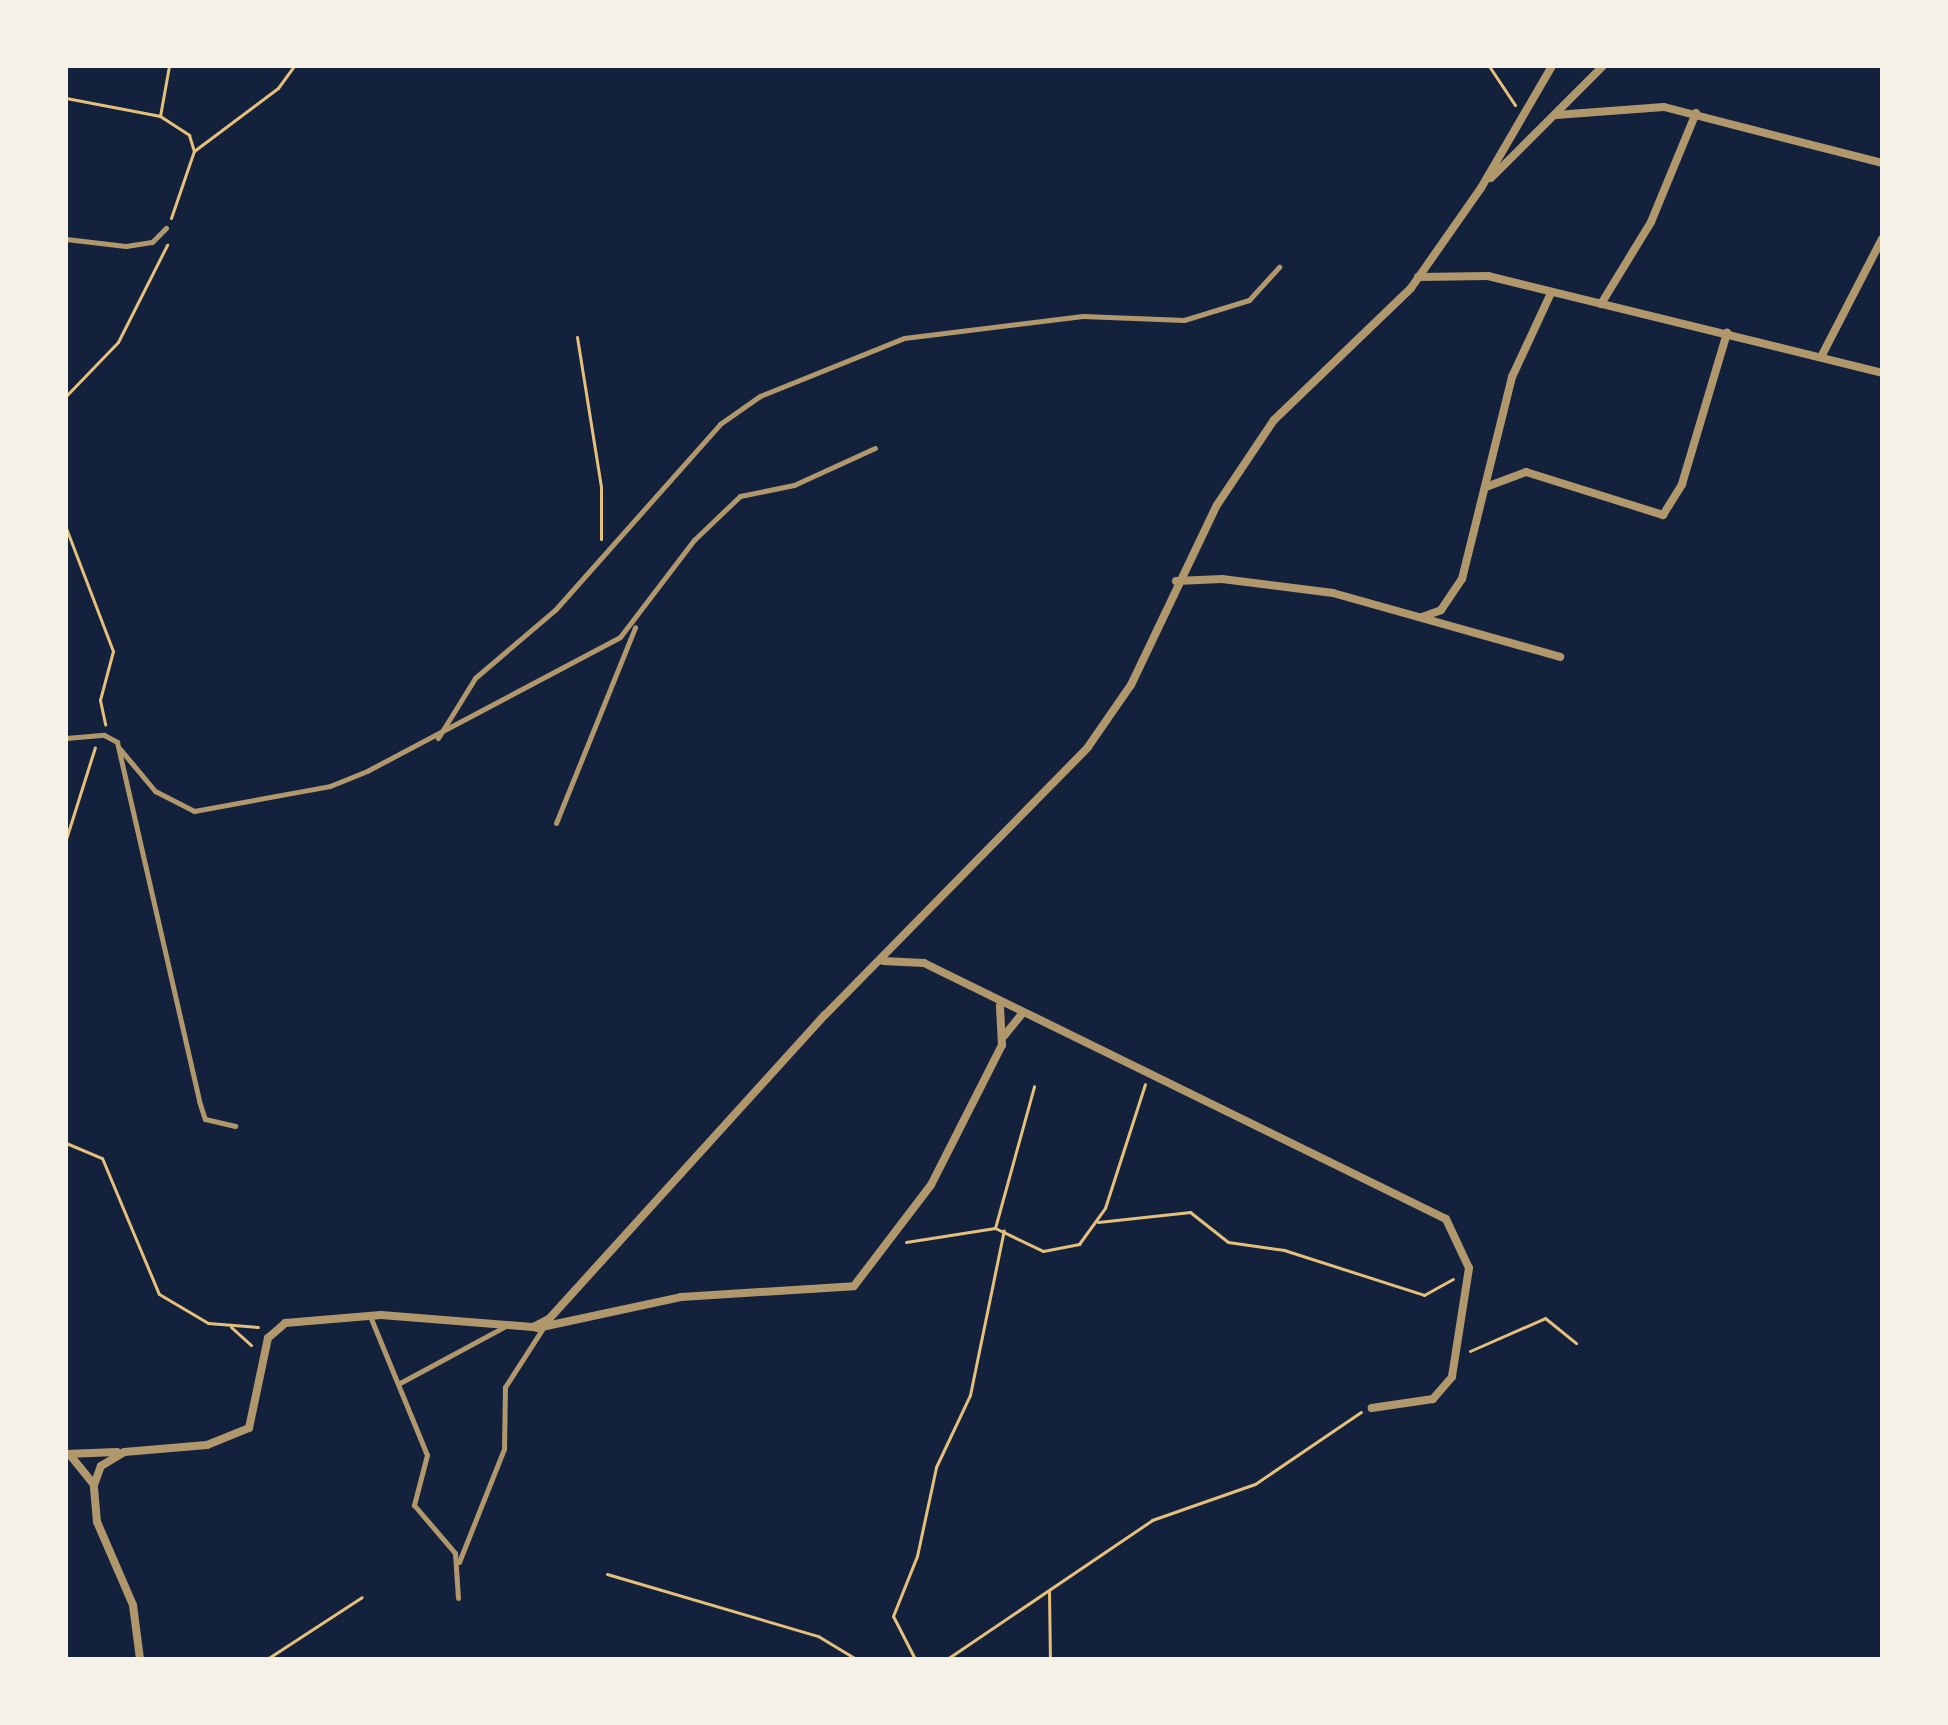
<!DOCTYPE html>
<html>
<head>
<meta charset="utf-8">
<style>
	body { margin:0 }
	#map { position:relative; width:1948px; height:1725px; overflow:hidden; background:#14213d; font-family:Poppins,sans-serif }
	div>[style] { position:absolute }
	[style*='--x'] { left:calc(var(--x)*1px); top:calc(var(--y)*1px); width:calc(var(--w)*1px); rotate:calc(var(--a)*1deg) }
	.path>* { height:3px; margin:-1.5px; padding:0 1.5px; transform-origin:1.5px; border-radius:1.5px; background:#e5c07b }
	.service>* { height:5px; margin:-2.5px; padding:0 2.5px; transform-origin:2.5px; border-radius:2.5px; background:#b1986c }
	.minor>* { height:8px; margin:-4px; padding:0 4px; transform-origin:4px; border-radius:4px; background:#b1986c }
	span { translate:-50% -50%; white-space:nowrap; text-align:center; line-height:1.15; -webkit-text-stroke:8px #f6f1e7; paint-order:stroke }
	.frame { position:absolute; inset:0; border:68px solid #f6f1e7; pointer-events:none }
</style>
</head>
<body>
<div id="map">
	<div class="path">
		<div style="--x:1489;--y:66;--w:47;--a:56.3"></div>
		<div style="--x:66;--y:98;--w:96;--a:10.8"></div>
		<div style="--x:160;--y:116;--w:35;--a:33"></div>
		<div style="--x:189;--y:135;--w:17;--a:73"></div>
		<div style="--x:160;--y:116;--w:51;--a:-79.8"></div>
		<div style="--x:171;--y:218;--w:71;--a:-71.1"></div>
		<div style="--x:194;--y:151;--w:105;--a:-36.9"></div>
		<div style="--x:278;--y:88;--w:27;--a:-54"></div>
		<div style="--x:577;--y:337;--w:152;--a:80.9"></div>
		<div style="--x:601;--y:487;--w:52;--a:90"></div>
		<div style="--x:66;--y:396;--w:75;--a:-46.1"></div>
		<div style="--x:118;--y:342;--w:109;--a:-63.2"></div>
		<div style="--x:66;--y:528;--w:132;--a:69.1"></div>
		<div style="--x:113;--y:651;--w:51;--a:104.9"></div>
		<div style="--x:100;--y:700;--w:25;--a:78"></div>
		<div style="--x:66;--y:839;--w:96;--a:-72.5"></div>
		<div style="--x:66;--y:1143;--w:39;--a:23"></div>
		<div style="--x:102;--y:1158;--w:147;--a:67.3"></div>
		<div style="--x:159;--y:1294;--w:57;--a:30.6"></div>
		<div style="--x:208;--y:1323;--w:50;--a:4.6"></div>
		<div style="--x:1098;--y:1222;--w:93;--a:-6.2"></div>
		<div style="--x:1190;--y:1212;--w:48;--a:38.3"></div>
		<div style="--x:1228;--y:1242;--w:57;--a:8.1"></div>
		<div style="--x:1284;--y:1250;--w:147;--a:17.8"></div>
		<div style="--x:1424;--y:1295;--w:33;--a:-29"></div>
		<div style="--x:995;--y:1228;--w:147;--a:-74.6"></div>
		<div style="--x:906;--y:1242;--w:90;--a:-8.9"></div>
		<div style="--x:995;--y:1228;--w:53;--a:25.6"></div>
		<div style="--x:1043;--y:1251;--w:37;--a:-11"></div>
		<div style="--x:1079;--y:1244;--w:44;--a:-54.2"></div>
		<div style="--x:1105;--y:1208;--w:130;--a:-72.1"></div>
		<div style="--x:231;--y:1327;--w:27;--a:42"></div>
		<div style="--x:1470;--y:1351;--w:82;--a:-23.7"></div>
		<div style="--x:1545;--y:1318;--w:40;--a:39"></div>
		<div style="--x:607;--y:1574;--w:220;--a:16.4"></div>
		<div style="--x:818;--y:1636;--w:44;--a:31.2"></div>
		<div style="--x:1049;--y:1591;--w:68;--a:89.2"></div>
		<div style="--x:267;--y:1659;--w:113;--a:-33.1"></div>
		<div style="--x:915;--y:1659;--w:48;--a:-117.1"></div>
		<div style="--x:893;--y:1616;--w:65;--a:-68.2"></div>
		<div style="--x:917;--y:1556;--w:91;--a:-77.9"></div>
		<div style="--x:936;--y:1467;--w:80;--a:-64.7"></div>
		<div style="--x:970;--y:1395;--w:168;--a:-78.4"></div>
		<div style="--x:947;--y:1659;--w:248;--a:-34.1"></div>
		<div style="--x:1152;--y:1520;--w:109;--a:-19.3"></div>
		<div style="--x:1255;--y:1484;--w:128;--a:-34.2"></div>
	</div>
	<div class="service">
		<div style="--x:66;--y:239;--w:60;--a:6.7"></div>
		<div style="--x:126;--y:246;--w:26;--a:-9"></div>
		<div style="--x:152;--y:242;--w:20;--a:-45"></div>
		<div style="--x:66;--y:738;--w:38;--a:-5"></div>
		<div style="--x:104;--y:735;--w:15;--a:28"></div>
		<div style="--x:117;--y:742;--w:368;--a:77.1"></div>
		<div style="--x:199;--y:1101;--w:19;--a:72"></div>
		<div style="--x:205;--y:1119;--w:31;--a:13"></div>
		<div style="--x:438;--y:738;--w:70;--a:-58.3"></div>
		<div style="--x:475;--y:678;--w:105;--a:-40.4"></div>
		<div style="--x:555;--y:610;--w:249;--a:-48.4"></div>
		<div style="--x:720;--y:424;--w:49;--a:-35"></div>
		<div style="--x:760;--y:396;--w:155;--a:-21.9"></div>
		<div style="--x:904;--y:338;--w:180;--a:-7"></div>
		<div style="--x:1083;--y:316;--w:101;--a:2.3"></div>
		<div style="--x:1184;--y:320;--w:68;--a:-17.1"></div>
		<div style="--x:1249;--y:300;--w:45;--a:-47.7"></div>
		<div style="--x:120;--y:749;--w:55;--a:50.2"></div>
		<div style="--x:155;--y:791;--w:44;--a:27.1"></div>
		<div style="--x:194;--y:811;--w:138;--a:-10.4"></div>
		<div style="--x:330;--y:786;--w:40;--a:-22"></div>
		<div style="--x:367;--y:771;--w:286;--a:-27.9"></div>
		<div style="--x:620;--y:637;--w:122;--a:-52.7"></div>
		<div style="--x:694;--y:540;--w:64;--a:-43.7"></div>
		<div style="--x:740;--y:496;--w:55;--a:-11.5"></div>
		<div style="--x:794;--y:485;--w:89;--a:-24.6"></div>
		<div style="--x:556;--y:823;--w:211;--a:-68"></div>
		<div style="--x:370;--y:1316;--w:150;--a:67.7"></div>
		<div style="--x:427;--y:1455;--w:52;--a:104.6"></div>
		<div style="--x:414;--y:1505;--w:63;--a:49.5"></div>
		<div style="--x:455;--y:1553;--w:45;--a:86.2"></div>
		<div style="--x:398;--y:1384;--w:120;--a:-28.3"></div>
		<div style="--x:459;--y:1562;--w:122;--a:-68.3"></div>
		<div style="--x:504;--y:1449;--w:62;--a:-89.1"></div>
		<div style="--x:505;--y:1387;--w:70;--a:-57.2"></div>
	</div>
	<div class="minor">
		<div style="--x:1556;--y:115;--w:108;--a:-4.2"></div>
		<div style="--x:1664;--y:107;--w:225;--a:14.4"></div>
		<div style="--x:1491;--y:178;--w:158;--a:-45"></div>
		<div style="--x:1418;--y:277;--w:70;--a:-0.8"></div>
		<div style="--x:1488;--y:276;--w:406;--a:13.8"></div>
		<div style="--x:1601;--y:304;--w:96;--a:-58.6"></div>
		<div style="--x:1651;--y:222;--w:118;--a:-67.6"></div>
		<div style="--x:1821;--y:357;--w:133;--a:-62.7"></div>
		<div style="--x:1486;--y:487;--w:43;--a:-20.6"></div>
		<div style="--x:1526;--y:472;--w:144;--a:17.4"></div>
		<div style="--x:1663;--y:515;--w:36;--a:-58"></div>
		<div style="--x:1682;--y:484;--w:158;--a:-73.4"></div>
		<div style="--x:1176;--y:581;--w:46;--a:-2.5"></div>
		<div style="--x:1222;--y:579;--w:112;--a:7.2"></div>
		<div style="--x:1333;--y:593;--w:236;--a:15.7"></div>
		<div style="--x:1422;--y:617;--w:20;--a:-20"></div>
		<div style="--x:1441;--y:610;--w:37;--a:-56"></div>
		<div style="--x:1462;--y:579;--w:208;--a:-76.1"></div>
		<div style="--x:1512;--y:377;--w:93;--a:-65.1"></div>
		<div style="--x:883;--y:961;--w:41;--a:2.8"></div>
		<div style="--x:924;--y:963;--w:581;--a:26.12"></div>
		<div style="--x:1446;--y:1219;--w:54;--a:64.9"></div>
		<div style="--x:1469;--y:1268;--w:110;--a:98.9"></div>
		<div style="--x:1452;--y:1377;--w:29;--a:131"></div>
		<div style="--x:1433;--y:1399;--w:62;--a:171.6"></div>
		<div style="--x:1004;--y:1036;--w:27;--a:-51"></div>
		<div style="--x:537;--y:1328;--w:147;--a:-12.1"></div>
		<div style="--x:681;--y:1297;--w:173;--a:-3.6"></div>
		<div style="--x:854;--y:1286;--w:127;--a:-52.7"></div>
		<div style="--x:931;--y:1185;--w:157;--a:-63.1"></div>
		<div style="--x:1002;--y:1045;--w:39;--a:-93"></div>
		<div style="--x:66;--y:1454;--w:51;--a:-2.2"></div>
		<div style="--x:70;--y:1455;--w:38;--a:51"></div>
		<div style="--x:140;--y:1659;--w:54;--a:-97.4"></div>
		<div style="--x:133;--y:1605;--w:90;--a:-113.4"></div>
		<div style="--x:97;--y:1522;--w:37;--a:-95"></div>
		<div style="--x:94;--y:1485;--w:20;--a:-70"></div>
		<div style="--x:101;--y:1466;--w:27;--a:-31"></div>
		<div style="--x:124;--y:1452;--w:83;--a:-4.8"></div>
		<div style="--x:207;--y:1445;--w:45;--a:-22"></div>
		<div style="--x:249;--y:1428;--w:92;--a:-78.1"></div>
		<div style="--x:268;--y:1338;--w:23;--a:-41"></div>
		<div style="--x:285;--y:1323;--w:96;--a:-4.8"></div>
		<div style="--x:381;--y:1315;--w:152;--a:4.5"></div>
		<div style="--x:533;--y:1327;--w:18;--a:-27"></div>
		<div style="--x:549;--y:1319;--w:411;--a:-47.8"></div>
		<div style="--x:825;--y:1015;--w:375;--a:-45.5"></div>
		<div style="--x:1088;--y:747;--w:75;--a:-55.3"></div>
		<div style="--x:1131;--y:685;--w:199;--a:-64.5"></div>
		<div style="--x:1217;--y:505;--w:102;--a:-56.2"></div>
		<div style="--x:1274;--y:420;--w:190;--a:-43.9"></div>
		<div style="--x:1411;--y:288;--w:122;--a:-55"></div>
		<div style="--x:1481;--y:188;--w:141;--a:-59.8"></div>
	</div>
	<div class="frame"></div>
</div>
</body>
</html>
